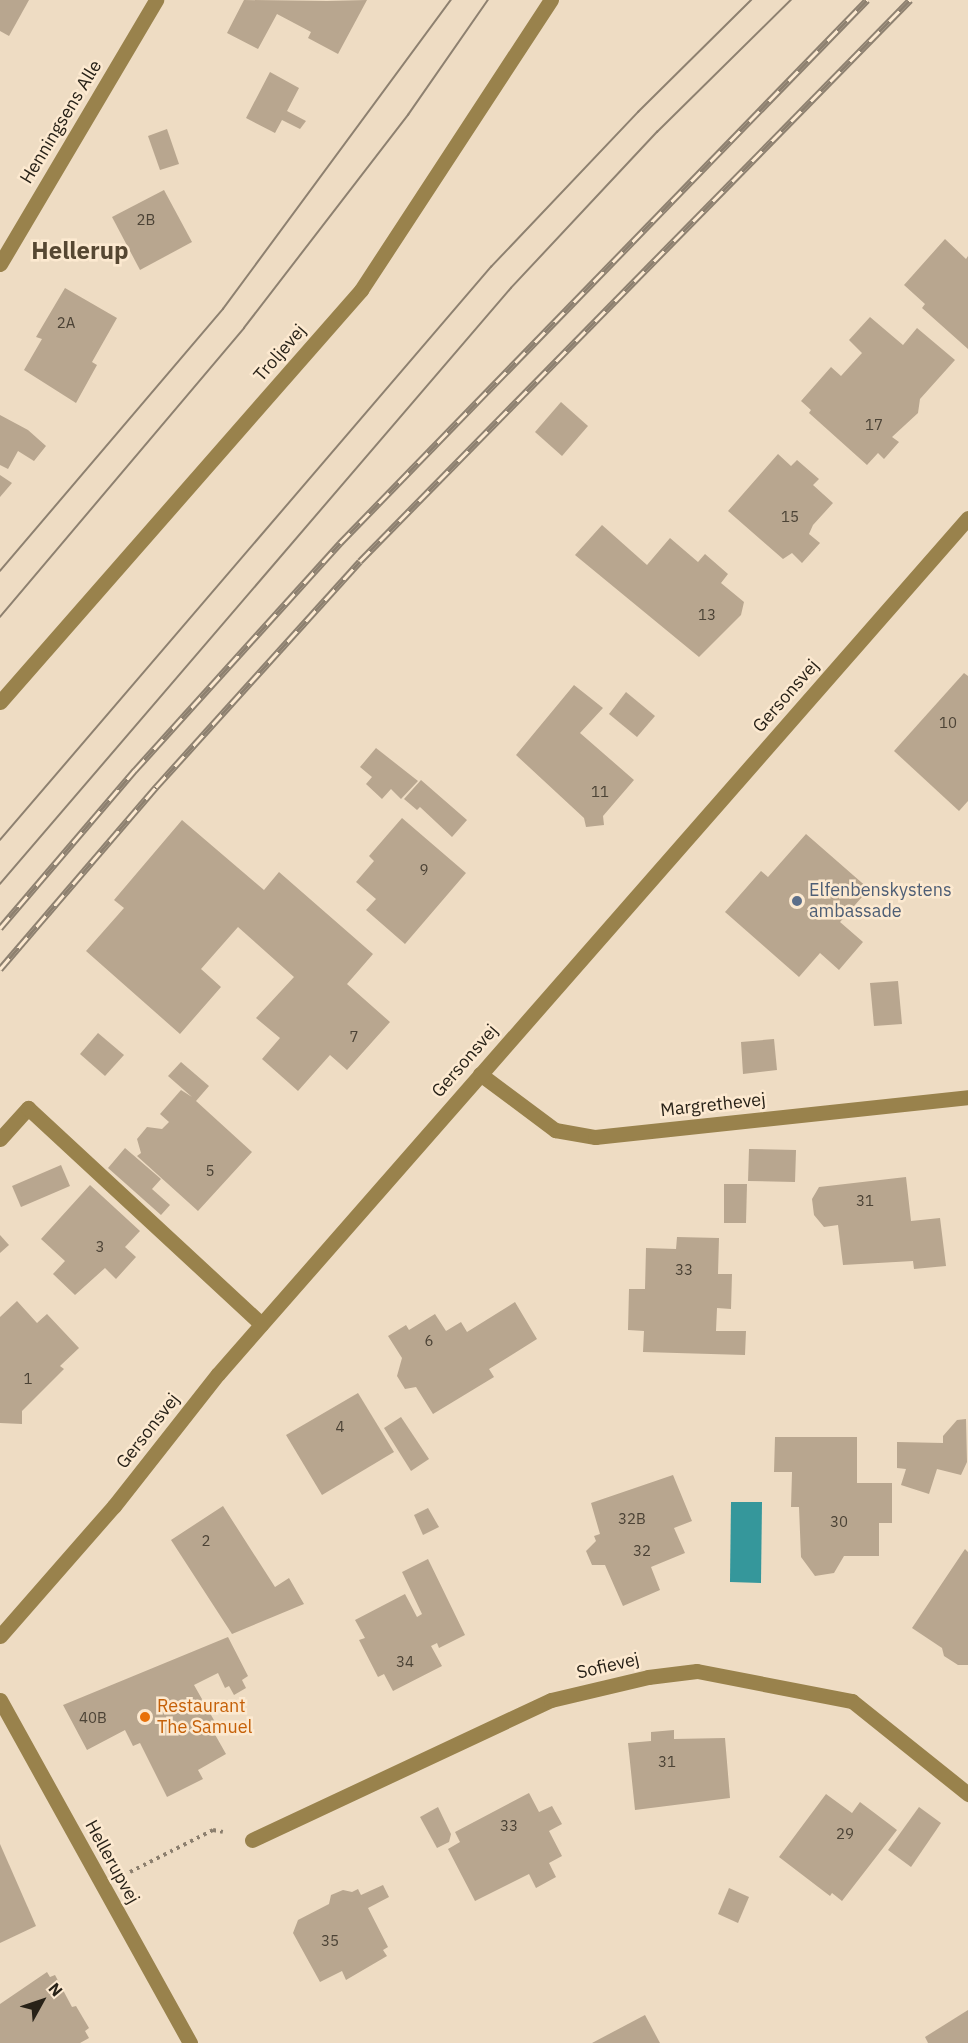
<!DOCTYPE html>
<html>
<head>
<meta charset="utf-8">
<style>
	body { margin:0 }
	#map { position:relative; width:968px; height:2043px; overflow:hidden; background:#eedcc3; font-family:"IBM Plex Sans",sans-serif }
	div>[style] { position:absolute }
	[style*='--x'] { left:calc(var(--x)*1px); top:calc(var(--y)*1px); width:calc(var(--w)*1px); rotate:calc(var(--a)*1deg) }
	.water>* { inset:0; background:#35979b }
	.building>* { inset:0; background:#b8a68f }
	.path>* { height:4px; margin-top:-2px; transform-origin:0; background:repeating-linear-gradient(90deg,#8c7f6e 0 3px,transparent 0 7.5px) }
	.minor>* { height:15px; margin:-7.5px; padding:0 7.5px; transform-origin:7.5px; border-radius:7.5px; background:#99824c }
	.tram>* { height:1.5px; margin:-0.75px; padding:0 0.75px; transform-origin:0.75px; border-radius:0.75px; background:#8e8170 }
	.rail>* { height:7px; margin-top:-3.5px; transform-origin:0; background:repeating-linear-gradient(90deg,#fce9d0 0 14px,#8e8170 0 28px); box-sizing:border-box; border-block:2px solid #8e8170 }
	.dots>* { width:16px; height:16px; translate:-50% -50%; box-sizing:border-box; border:3px solid #fce9d0; border-radius:50% }
	span { translate:-50% -50%; white-space:nowrap; text-align:center; line-height:1.15; -webkit-text-stroke:5px #fce9d0; paint-order:stroke }
	.number-label { font-size:15px; color:#4c4336 }
	.number-label span { -webkit-text-stroke-width:0 }
	.street-label { font-size:18px; color:#282218 }
	.service-label { font-size:18px; color:#4e5e75 }
	.left { translate:0 -50%; text-align:left }
	.food-label { font-size:18px; color:#c56008 }
	.district-label { font-size:24px; color:#564732; font-weight:700 }
	.north { position:absolute; left:12px; top:1971px; width:60px; height:60px; -webkit-text-stroke:4px #fce9d0; paint-order:stroke; rotate:50deg; font-size:16px; font-weight:700; line-height:24px; text-align:center; color:#282218 }
	.north::after { content:''; display:block; margin:auto; width:21px; height:27px; background:#282218; clip-path:polygon(50% 0,100% 100%,50% 72%,0 100%) }
</style>
</head>
<body>
<div id="map">
	<div class="water">
		<div style="clip-path:polygon(731px 1502px,762px 1502px,761px 1583px,730px 1582px)"></div>
	</div>
	<div class="building">
		<div style="clip-path:polygon(0 0,29px 0,9px 36px,0 31px)"></div>
		<div style="clip-path:polygon(244px 0,327px 1px,367px 0,338px 54px,308px 38px,311px 32px,277px 14px,258px 49px,227px 33px)"></div>
		<div style="clip-path:polygon(270px 72px,299px 88px,287px 111px,306px 121px,300px 129px,282px 120px,275px 133px,246px 118px)"></div>
		<div style="clip-path:polygon(167px 129px,179px 164px,160px 170px,148px 136px)"></div>
		<div style="clip-path:polygon(164px 190px,192px 242px,140px 270px,112px 217px)"></div>
		<div style="clip-path:polygon(945px 239px,966px 259px,968px 256px,968px 349px,922px 308px,925px 304px,904px 285px)"></div>
		<div style="clip-path:polygon(65px 288px,117px 318px,92px 362px,97px 365px,76px 403px,24px 370px,42px 339px,36px 337px)"></div>
		<div style="clip-path:polygon(870px 317px,903px 345px,917px 328px,955px 360px,920px 399px,918px 413px,892px 437px,899px 442px,884px 459px,878px 453px,867px 465px,809px 413px,811px 410px,801px 401px,831px 367px,841px 376px,862px 353px,849px 340px)"></div>
		<div style="clip-path:polygon(561px 402px,588px 426px,562px 456px,535px 432px)"></div>
		<div style="clip-path:polygon(0 415px,28px 430px,46px 446px,34px 461px,18px 451px,8px 469px,0 465px)"></div>
		<div style="clip-path:polygon(778px 454px,791px 466px,797px 460px,819px 479px,813px 485px,833px 503px,813px 525px,809px 534px,820px 543px,802px 563px,792px 553px,783px 559px,728px 511px)"></div>
		<div style="clip-path:polygon(0 475px,12px 483px,0 497px)"></div>
		<div style="clip-path:polygon(602px 525px,647px 565px,670px 538px,698px 562px,705px 554px,728px 574px,721px 583px,744px 602px,741px 615px,699px 657px,575px 555px)"></div>
		<div style="clip-path:polygon(964px 673px,968px 676px,968px 801px,959px 811px,894px 751px)"></div>
		<div style="clip-path:polygon(574px 685px,603px 708px,580px 733px,634px 780px,603px 816px,604px 825px,586px 827px,584px 818px,516px 755px)"></div>
		<div style="clip-path:polygon(626px 692px,655px 716px,637px 737px,609px 714px)"></div>
		<div style="clip-path:polygon(376px 748px,418px 781px,401px 799px,391px 789px,382px 799px,366px 784px,372px 777px,360px 767px)"></div>
		<div style="clip-path:polygon(421px 780px,467px 820px,452px 837px,420px 807px,417px 810px,404px 799px)"></div>
		<div style="clip-path:polygon(402px 818px,466px 873px,405px 944px,366px 910px,376px 899px,356px 882px,374px 861px,369px 856px)"></div>
		<div style="clip-path:polygon(182px 820px,264px 890px,279px 872px,373px 954px,347px 984px,390px 1022px,347px 1070px,330px 1055px,298px 1091px,262px 1059px,280px 1038px,256px 1018px,294px 977px,238px 927px,201px 969px,221px 987px,180px 1034px,86px 951px,124px 908px,114px 900px)"></div>
		<div style="clip-path:polygon(806px 834px,869px 889px,840px 922px,863px 942px,839px 970px,820px 953px,799px 977px,725px 912px,761px 871px,768px 877px)"></div>
		<div style="clip-path:polygon(898px 981px,902px 1024px,874px 1026px,870px 983px)"></div>
		<div style="clip-path:polygon(98px 1033px,124px 1055px,105px 1076px,80px 1054px)"></div>
		<div style="clip-path:polygon(774px 1039px,777px 1070px,743px 1074px,741px 1042px)"></div>
		<div style="clip-path:polygon(181px 1062px,209px 1086px,196px 1101px,252px 1152px,198px 1211px,137px 1156px,141px 1153px,137px 1139px,147px 1127px,162px 1129px,169px 1122px,160px 1114px,181px 1090px,192px 1097px,168px 1076px)"></div>
		<div style="clip-path:polygon(125px 1148px,161px 1179px,152px 1189px,170px 1205px,161px 1215px,108px 1168px)"></div>
		<div style="clip-path:polygon(749px 1149px,796px 1150px,795px 1182px,748px 1181px)"></div>
		<div style="clip-path:polygon(61px 1165px,70px 1186px,21px 1207px,12px 1186px)"></div>
		<div style="clip-path:polygon(906px 1177px,911px 1221px,940px 1218px,946px 1266px,914px 1269px,913px 1261px,843px 1265px,838px 1225px,824px 1227px,814px 1215px,812px 1199px,819px 1187px)"></div>
		<div style="clip-path:polygon(724px 1184px,747px 1184px,746px 1223px,724px 1223px)"></div>
		<div style="clip-path:polygon(90px 1185px,140px 1231px,125px 1247px,136px 1257px,116px 1279px,105px 1268px,75px 1295px,53px 1274px,65px 1261px,41px 1239px)"></div>
		<div style="clip-path:polygon(0 1235px,9px 1245px,0 1253px)"></div>
		<div style="clip-path:polygon(677px 1237px,719px 1238px,718px 1274px,732px 1274px,731px 1309px,717px 1308px,716px 1331px,746px 1331px,745px 1355px,643px 1352px,644px 1331px,628px 1330px,629px 1289px,645px 1289px,646px 1248px,676px 1249px)"></div>
		<div style="clip-path:polygon(17px 1301px,37px 1323px,47px 1314px,79px 1348px,60px 1366px,64px 1369px,22px 1411px,22px 1424px,0 1423px,0 1317px)"></div>
		<div style="clip-path:polygon(515px 1302px,537px 1339px,489px 1369px,494px 1377px,433px 1414px,416px 1387px,405px 1389px,397px 1376px,402px 1358px,388px 1336px,406px 1325px,409px 1330px,435px 1314px,446px 1331px,461px 1322px,467px 1332px)"></div>
		<div style="clip-path:polygon(358px 1393px,394px 1452px,322px 1495px,286px 1435px)"></div>
		<div style="clip-path:polygon(401px 1417px,429px 1459px,411px 1471px,384px 1428px)"></div>
		<div style="clip-path:polygon(966px 1419px,967px 1462px,961px 1475px,937px 1469px,929px 1494px,901px 1485px,906px 1469px,897px 1468px,897px 1442px,943px 1443px,943px 1436px,957px 1420px)"></div>
		<div style="clip-path:polygon(775px 1437px,857px 1437px,857px 1483px,892px 1483px,892px 1523px,879px 1523px,879px 1556px,844px 1556px,834px 1573px,815px 1576px,801px 1557px,799px 1507px,791px 1507px,792px 1472px,774px 1472px)"></div>
		<div style="clip-path:polygon(673px 1475px,692px 1521px,674px 1528px,685px 1553px,651px 1567px,660px 1590px,623px 1606px,605px 1565px,592px 1565px,586px 1551px,596px 1541px,594px 1536px,600px 1534px,591px 1503px)"></div>
		<div style="clip-path:polygon(223px 1506px,275px 1587px,289px 1578px,304px 1604px,232px 1634px,171px 1540px)"></div>
		<div style="clip-path:polygon(428px 1508px,439px 1527px,423px 1535px,414px 1515px)"></div>
		<div style="clip-path:polygon(965px 1549px,968px 1552px,968px 1665px,958px 1665px,944px 1656px,942px 1648px,912px 1628px)"></div>
		<div style="clip-path:polygon(428px 1559px,465px 1635px,439px 1648px,437px 1643px,431px 1646px,442px 1666px,393px 1691px,384px 1674px,378px 1677px,359px 1640px,365px 1638px,355px 1620px,405px 1594px,417px 1617px,422px 1614px,402px 1572px)"></div>
		<div style="clip-path:polygon(228px 1637px,248px 1676px,242px 1680px,246px 1688px,234px 1695px,229px 1686px,225px 1688px,218px 1673px,194px 1685px,219px 1729px,213px 1731px,226px 1754px,198px 1770px,203px 1779px,167px 1797px,140px 1743px,133px 1746px,125px 1730px,87px 1750px,63px 1705px)"></div>
		<div style="clip-path:polygon(674px 1730px,674px 1739px,725px 1738px,730px 1798px,635px 1810px,628px 1743px,651px 1741px,651px 1732px)"></div>
		<div style="clip-path:polygon(529px 1793px,539px 1812px,552px 1806px,562px 1824px,549px 1831px,562px 1856px,549px 1863px,556px 1877px,536px 1888px,529px 1874px,475px 1901px,448px 1849px,460px 1842px,455px 1832px)"></div>
		<div style="clip-path:polygon(826px 1794px,852px 1813px,860px 1802px,897px 1830px,842px 1901px,832px 1893px,830px 1896px,779px 1857px)"></div>
		<div style="clip-path:polygon(438px 1807px,451px 1834px,449px 1842px,437px 1848px,420px 1817px)"></div>
		<div style="clip-path:polygon(919px 1807px,941px 1823px,911px 1867px,888px 1850px)"></div>
		<div style="clip-path:polygon(0 1844px,36px 1926px,0 1943px)"></div>
		<div style="clip-path:polygon(383px 1885px,389px 1897px,368px 1908px,388px 1947px,383px 1950px,387px 1956px,346px 1980px,342px 1971px,320px 1982px,293px 1933px,298px 1920px,329px 1904px,331px 1895px,343px 1890px,352px 1892px,358px 1889px,361px 1895px)"></div>
		<div style="clip-path:polygon(729px 1888px,749px 1897px,738px 1923px,718px 1914px)"></div>
		<div style="clip-path:polygon(47px 1972px,50px 1977px,55px 1975px,72px 2007px,76px 2006px,89px 2028px,85px 2031px,89px 2038px,80px 2043px,0 2043px,0 2004px)"></div>
		<div style="clip-path:polygon(968px 2010px,968px 2043px,928px 2043px,925px 2037px)"></div>
		<div style="clip-path:polygon(645px 2015px,660px 2043px,592px 2043px)"></div>
	</div>
	<div class="path">
		<div style="--x:130;--y:1872;--w:93;--a:-26.8"></div>
		<div style="--x:213;--y:1830;--w:10;--a:11"></div>
	</div>
	<div class="minor">
		<div style="--x:0;--y:264;--w:307;--a:-59.4"></div>
		<div style="--x:0;--y:702;--w:548;--a:-48.77"></div>
		<div style="--x:361;--y:290;--w:347;--a:-56.8"></div>
		<div style="--x:480;--y:1074;--w:94;--a:36.7"></div>
		<div style="--x:555;--y:1130;--w:41;--a:9.9"></div>
		<div style="--x:595;--y:1137;--w:375;--a:-6.1"></div>
		<div style="--x:0;--y:1139;--w:42;--a:-47.9"></div>
		<div style="--x:28;--y:1108;--w:318;--a:42.8"></div>
		<div style="--x:0;--y:1636;--w:173;--a:-48.8"></div>
		<div style="--x:114;--y:1506;--w:168;--a:-51.8"></div>
		<div style="--x:218;--y:1374;--w:1138;--a:-48.78"></div>
		<div style="--x:0;--y:1700;--w:392;--a:61"></div>
		<div style="--x:252;--y:1840;--w:330;--a:-25.1"></div>
		<div style="--x:551;--y:1700;--w:100;--a:-13.3"></div>
		<div style="--x:648;--y:1677;--w:49;--a:-7"></div>
		<div style="--x:697;--y:1671;--w:158;--a:11"></div>
		<div style="--x:852;--y:1701;--w:149;--a:38.7"></div>
	</div>
	<div class="tram">
		<div style="--x:0;--y:571;--w:344;--a:-49.6"></div>
		<div style="--x:223;--y:309;--w:384;--a:-53.6"></div>
		<div style="--x:0;--y:617;--w:378;--a:-49.8"></div>
		<div style="--x:244;--y:328;--w:269;--a:-52.4"></div>
		<div style="--x:408;--y:115;--w:140;--a:-55.2"></div>
		<div style="--x:0;--y:840;--w:755;--a:-49.41"></div>
		<div style="--x:491;--y:267;--w:214;--a:-46.5"></div>
		<div style="--x:638;--y:112;--w:159;--a:-44.7"></div>
		<div style="--x:0;--y:884;--w:785;--a:-49.39"></div>
		<div style="--x:511;--y:288;--w:214;--a:-46.9"></div>
		<div style="--x:657;--y:132;--w:188;--a:-44.6"></div>
	</div>
	<div class="rail">
		<div style="--x:0;--y:928;--w:208;--a:-49.5"></div>
		<div style="--x:135;--y:770;--w:306;--a:-47.9"></div>
		<div style="--x:340;--y:543;--w:757;--a:-45.86"></div>
		<div style="--x:0;--y:969;--w:240;--a:-49.4"></div>
		<div style="--x:156;--y:787;--w:304;--a:-47.9"></div>
		<div style="--x:360;--y:561;--w:786;--a:-45.57"></div>
	</div>
	<div class="dots">
		<div style="left:797px;top:901px;background:#5c6f8a"></div>
		<div style="left:145px;top:1717px;background:#e8710a"></div>
	</div>
	<div class="number-label">
		<span style="left:146px;top:220px">2B</span>
		<span style="left:66px;top:323px">2A</span>
		<span style="left:874px;top:425px">17</span>
		<span style="left:790px;top:517px">15</span>
		<span style="left:707px;top:615px">13</span>
		<span style="left:948px;top:723px">10</span>
		<span style="left:600px;top:792px">11</span>
		<span style="left:424px;top:870px">9</span>
		<span style="left:354px;top:1037px">7</span>
		<span style="left:210px;top:1171px">5</span>
		<span style="left:865px;top:1201px">31</span>
		<span style="left:100px;top:1247px">3</span>
		<span style="left:684px;top:1270px">33</span>
		<span style="left:429px;top:1341px">6</span>
		<span style="left:28px;top:1379px">1</span>
		<span style="left:340px;top:1427px">4</span>
		<span style="left:632px;top:1519px">32B</span>
		<span style="left:839px;top:1522px">30</span>
		<span style="left:206px;top:1541px">2</span>
		<span style="left:642px;top:1551px">32</span>
		<span style="left:405px;top:1662px">34</span>
		<span style="left:93px;top:1718px">40B</span>
		<span style="left:667px;top:1762px">31</span>
		<span style="left:509px;top:1826px">33</span>
		<span style="left:845px;top:1834px">29</span>
		<span style="left:330px;top:1941px">35</span>
	</div>
	<div class="street-label">
		<span style="left:61px;top:122px;rotate:-59deg">Henningsens Alle</span>
		<span style="left:280px;top:353px;rotate:-49deg">Troljevej</span>
		<span style="left:786px;top:696px;rotate:-49deg">Gersonsvej</span>
		<span style="left:465px;top:1061px;rotate:-49deg">Gersonsvej</span>
		<span style="left:713px;top:1105px;rotate:-6deg">Margrethevej</span>
		<span style="left:148px;top:1431px;rotate:-52deg">Gersonsvej</span>
		<span style="left:608px;top:1666px;rotate:-13deg">Sofievej</span>
		<span style="left:112px;top:1862px;rotate:61deg">Hellerupvej</span>
	</div>
	<div class="service-label">
		<span class="left" style="left:809px;top:901px">Elfenbenskystens<br>ambassade</span>
	</div>
	<div class="food-label">
		<span class="left" style="left:157px;top:1717px">Restaurant<br>The Samuel</span>
	</div>
	<div class="district-label">
		<span style="left:80px;top:251px">Hellerup</span>
	</div>
	<div class="north">N</div>
</div>
</body>
</html>
